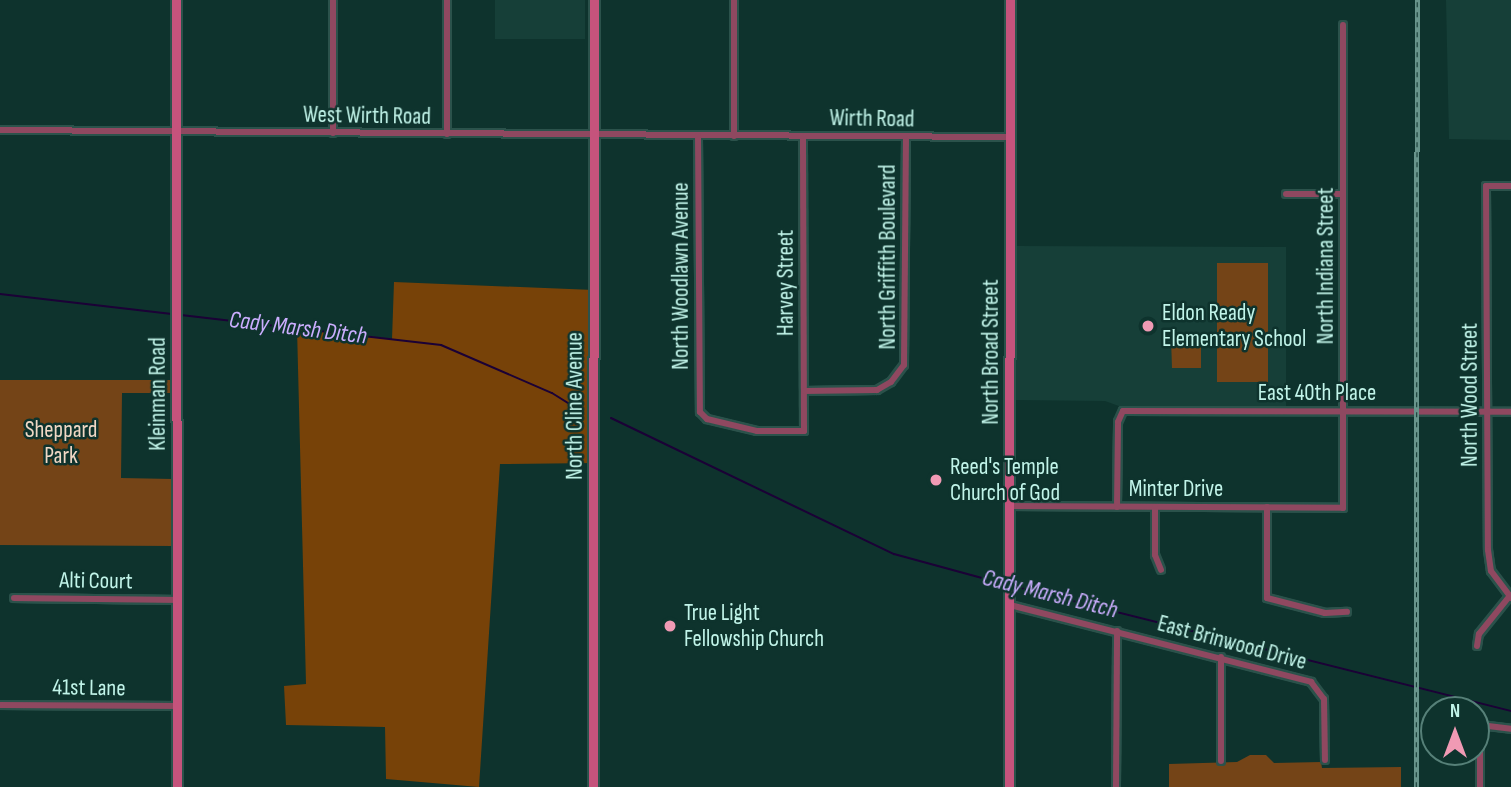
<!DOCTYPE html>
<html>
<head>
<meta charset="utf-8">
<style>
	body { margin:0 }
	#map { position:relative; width:1511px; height:787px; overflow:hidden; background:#0e332d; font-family:"Sofia Sans Condensed",sans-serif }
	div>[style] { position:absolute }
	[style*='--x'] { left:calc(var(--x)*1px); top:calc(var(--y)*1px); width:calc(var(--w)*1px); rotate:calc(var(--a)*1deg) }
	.built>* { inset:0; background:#163f38 }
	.green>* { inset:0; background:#744417 }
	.forest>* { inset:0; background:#774208 }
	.stream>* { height:2px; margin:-1px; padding:0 1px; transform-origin:1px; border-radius:1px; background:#1b0136 }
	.roads { filter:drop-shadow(2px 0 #2b524b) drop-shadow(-2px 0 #2b524b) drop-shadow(0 2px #2b524b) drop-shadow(0 -2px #2b524b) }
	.street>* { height:6px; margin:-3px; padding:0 3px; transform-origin:3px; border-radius:3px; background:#8f4860 }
	.secondary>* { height:9px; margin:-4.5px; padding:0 4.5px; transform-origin:4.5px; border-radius:4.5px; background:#c5537c }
	.rail>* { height:4.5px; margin-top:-2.25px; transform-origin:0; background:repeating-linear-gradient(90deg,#0e332d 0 5px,#68948b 0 10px); box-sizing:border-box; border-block:2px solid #68948b }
	.dots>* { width:19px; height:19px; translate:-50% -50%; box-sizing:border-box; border:4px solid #0e332d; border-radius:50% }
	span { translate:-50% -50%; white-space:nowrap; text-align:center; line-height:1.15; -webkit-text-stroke:5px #0e332d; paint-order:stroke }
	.street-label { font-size:23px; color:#c1f4e9 }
	.poi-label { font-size:23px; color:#c1f4e9 }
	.left { translate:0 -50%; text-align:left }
	.park-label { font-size:23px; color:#f1d8c5 }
	.water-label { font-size:24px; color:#cbaeff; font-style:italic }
	.north { position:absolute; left:1420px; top:696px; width:70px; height:70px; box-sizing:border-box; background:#0e332d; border:2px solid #568078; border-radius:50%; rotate:0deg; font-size:19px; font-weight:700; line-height:28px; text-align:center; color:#c1f4e9 }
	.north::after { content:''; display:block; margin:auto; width:24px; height:32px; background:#f09ab4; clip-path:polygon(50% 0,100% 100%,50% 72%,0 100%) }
</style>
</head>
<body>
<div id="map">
	<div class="built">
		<div style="clip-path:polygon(495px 0,585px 0,585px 39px,495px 39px)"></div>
		<div style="clip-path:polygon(1446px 0,1511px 0,1511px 140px,1449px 139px)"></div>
		<div style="clip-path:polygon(1010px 246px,1286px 247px,1286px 411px,1130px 410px,1105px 401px,1010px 400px)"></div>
	</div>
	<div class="green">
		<div style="clip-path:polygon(1268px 263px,1268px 382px,1217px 382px,1217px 263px)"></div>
		<div style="clip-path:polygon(1201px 337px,1201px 368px,1172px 368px,1171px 338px)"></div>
		<div style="clip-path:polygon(0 380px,173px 380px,173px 393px,122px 393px,121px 478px,173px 479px,173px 546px,0 545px)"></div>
		<div style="clip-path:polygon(1250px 755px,1266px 755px,1274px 763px,1321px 762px,1322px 768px,1401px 767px,1401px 787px,1169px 787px,1169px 764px,1237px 762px)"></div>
	</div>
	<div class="forest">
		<div style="clip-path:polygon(394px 282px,594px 290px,594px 463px,500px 464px,479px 787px,386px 779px,385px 727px,286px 725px,284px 686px,306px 684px,297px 328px,392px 339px)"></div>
	</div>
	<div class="stream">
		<div style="--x:0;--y:294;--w:173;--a:6.6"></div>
		<div style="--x:181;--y:315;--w:262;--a:6.6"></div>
		<div style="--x:441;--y:345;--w:121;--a:23.4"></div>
		<div style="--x:552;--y:393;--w:36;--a:32"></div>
		<div style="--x:611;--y:418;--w:314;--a:25.7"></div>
		<div style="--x:894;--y:554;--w:114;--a:15.3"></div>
		<div style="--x:1013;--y:586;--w:513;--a:14.09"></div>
	</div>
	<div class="roads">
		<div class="street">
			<div style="--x:447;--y:0;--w:134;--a:90"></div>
			<div style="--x:734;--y:0;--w:136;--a:90"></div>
			<div style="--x:0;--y:130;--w:1009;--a:0.4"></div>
			<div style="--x:333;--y:133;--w:133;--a:-90"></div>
			<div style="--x:698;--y:136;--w:276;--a:89.6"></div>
			<div style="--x:700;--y:412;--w:10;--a:45"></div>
			<div style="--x:707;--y:419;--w:51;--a:13.5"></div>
			<div style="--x:757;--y:431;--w:47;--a:0"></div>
			<div style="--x:804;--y:431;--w:295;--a:-90.2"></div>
			<div style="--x:1511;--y:186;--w:25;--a:180"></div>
			<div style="--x:1486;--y:186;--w:364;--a:89.7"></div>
			<div style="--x:1488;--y:550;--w:21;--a:82"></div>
			<div style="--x:1491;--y:571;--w:34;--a:53"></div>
			<div style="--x:1286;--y:194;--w:57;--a:0"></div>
			<div style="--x:804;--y:391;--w:73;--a:-0.8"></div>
			<div style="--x:877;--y:390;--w:16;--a:-30"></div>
			<div style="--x:891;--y:382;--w:21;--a:-53"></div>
			<div style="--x:904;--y:365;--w:228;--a:-89.5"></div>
			<div style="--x:1010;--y:506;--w:333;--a:0.3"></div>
			<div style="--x:1343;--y:508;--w:483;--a:-90"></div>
			<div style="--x:1117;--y:507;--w:85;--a:-89.3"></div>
			<div style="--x:1118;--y:422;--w:12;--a:-66"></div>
			<div style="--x:1123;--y:411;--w:388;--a:0.1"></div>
			<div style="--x:1155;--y:507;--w:48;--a:90"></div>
			<div style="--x:1155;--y:555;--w:16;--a:68"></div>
			<div style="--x:1267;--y:507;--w:91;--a:90"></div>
			<div style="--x:1267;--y:598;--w:60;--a:14.5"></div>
			<div style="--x:1325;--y:613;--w:22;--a:-3"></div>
			<div style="--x:14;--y:598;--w:164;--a:0.7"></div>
			<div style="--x:1010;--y:605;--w:311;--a:14.3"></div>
			<div style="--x:1311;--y:682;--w:21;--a:53"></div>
			<div style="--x:1324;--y:699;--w:61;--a:89.1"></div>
			<div style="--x:1477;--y:646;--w:12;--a:-81"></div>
			<div style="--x:1479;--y:634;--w:48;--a:-51"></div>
			<div style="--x:1221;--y:657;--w:104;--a:90"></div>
			<div style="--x:0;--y:705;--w:177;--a:0.3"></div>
			<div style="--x:1116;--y:787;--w:156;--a:-89.6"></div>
			<div style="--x:1480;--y:787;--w:62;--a:-90"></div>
			<div style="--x:1480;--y:725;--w:31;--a:7"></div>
		</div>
		<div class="secondary">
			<div style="--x:176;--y:0;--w:787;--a:89.93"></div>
			<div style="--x:593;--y:787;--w:787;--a:-89.93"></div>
			<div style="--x:1009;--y:787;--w:787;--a:-89.93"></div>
		</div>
	</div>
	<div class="rail">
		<div style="--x:1416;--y:787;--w:787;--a:-89.93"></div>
	</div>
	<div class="dots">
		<div style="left:1148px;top:326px;background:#f09ab4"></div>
		<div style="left:936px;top:480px;background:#f09ab4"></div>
		<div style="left:670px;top:626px;background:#f09ab4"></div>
	</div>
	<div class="street-label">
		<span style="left:367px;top:116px;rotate:1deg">West Wirth Road</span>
		<span style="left:872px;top:119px;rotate:1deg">Wirth Road</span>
		<span style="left:888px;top:257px;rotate:-90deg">North Griffith Boulevard</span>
		<span style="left:1326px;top:266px;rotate:-90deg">North Indiana Street</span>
		<span style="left:681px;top:276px;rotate:-90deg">North Woodlawn Avenue</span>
		<span style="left:786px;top:283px;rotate:-90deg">Harvey Street</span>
		<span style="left:991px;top:352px;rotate:-90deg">North Broad Street</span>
		<span style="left:1317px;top:393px">East 40th Place</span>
		<span style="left:158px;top:394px;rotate:-90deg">Kleinman Road</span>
		<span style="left:1470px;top:395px;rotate:-90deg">North Wood Street</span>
		<span style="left:575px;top:406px;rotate:-90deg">North Cline Avenue</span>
		<span style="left:1176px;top:489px">Minter Drive</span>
		<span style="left:96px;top:581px;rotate:1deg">Alti Court</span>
		<span style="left:1232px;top:643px;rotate:15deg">East Brinwood Drive</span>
		<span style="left:89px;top:688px;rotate:1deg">41st Lane</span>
	</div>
	<div class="poi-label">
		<span class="left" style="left:1162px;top:326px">Eldon Ready<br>Elementary School</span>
		<span class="left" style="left:950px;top:480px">Reed's Temple<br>Church of God</span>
		<span class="left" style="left:684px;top:626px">True Light<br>Fellowship Church</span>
	</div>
	<div class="park-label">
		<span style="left:61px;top:443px">Sheppard<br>Park</span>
	</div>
	<div class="water-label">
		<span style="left:298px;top:328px;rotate:7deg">Cady Marsh Ditch</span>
		<span style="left:1050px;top:594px;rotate:14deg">Cady Marsh Ditch</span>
	</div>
	<div class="north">N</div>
</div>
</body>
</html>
